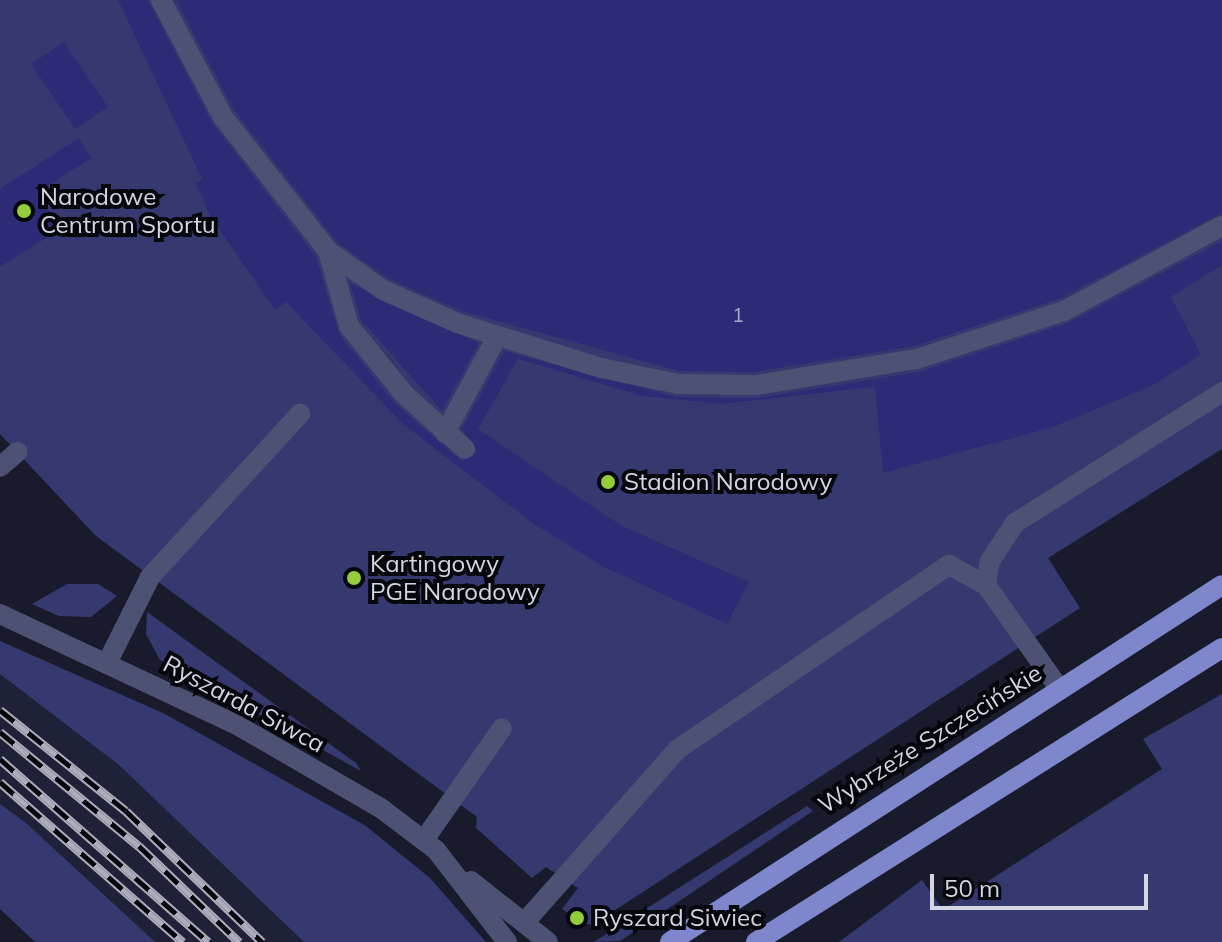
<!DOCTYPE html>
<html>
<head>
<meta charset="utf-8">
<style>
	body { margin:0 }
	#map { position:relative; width:1222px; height:942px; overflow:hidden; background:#191b2c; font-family:Mulish,sans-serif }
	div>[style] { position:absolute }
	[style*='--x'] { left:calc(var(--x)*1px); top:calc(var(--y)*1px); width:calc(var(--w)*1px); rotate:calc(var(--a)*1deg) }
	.built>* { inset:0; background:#1f2138 }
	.green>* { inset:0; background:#363970 }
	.building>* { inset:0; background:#2d2b76 }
	.minor>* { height:20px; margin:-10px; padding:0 10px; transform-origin:10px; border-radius:10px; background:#4d5274 }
	.major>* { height:20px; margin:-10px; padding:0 10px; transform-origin:10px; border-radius:10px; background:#7e86cc }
	.rail>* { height:9px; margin-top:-4.5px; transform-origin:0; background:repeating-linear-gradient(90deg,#06070d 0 18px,#abadba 0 36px); box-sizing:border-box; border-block:2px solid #abadba }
	.dots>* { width:22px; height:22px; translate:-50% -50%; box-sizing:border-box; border:4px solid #06070d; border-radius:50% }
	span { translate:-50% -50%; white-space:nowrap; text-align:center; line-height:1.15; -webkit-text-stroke:8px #06070d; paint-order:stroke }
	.number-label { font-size:20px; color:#aaaac6 }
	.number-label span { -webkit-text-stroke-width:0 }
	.poi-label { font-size:24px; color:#d3d5e1 }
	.left { translate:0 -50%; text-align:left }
	.street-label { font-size:24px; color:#d3d5e1 }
	.scale { position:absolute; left:930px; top:874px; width:218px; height:36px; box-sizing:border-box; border:4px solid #d3d5e1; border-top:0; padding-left:10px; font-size:24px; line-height:28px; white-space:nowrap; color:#d3d5e1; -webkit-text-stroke:6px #06070d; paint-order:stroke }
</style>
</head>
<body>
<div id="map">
	<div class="built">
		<div style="clip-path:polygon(0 674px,119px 765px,304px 942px,155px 942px,0 804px)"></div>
	</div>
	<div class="green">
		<div style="clip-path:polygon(0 0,1222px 0,1222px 449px,1048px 558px,1080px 608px,592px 925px,583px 923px,562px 909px,578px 888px,546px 867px,532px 878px,476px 828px,477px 817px,96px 536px,0 434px)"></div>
		<div style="clip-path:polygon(67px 584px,98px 584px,117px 596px,91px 617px,59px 616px,32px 604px)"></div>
		<div style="clip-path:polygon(147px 612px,356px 763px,361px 771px,160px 660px,146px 634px)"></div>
		<div style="clip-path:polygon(0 641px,165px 714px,366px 826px,430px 878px,486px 942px,304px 942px,119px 765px,0 674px)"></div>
		<div style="clip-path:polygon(1222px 694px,1222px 942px,839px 942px,922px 880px,943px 910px,1162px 769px,1143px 739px)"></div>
		<div style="clip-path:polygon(0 804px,26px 823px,155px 942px,35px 942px,0 909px)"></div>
		<div style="clip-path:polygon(807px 806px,813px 811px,620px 941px,594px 942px)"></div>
	</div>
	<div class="building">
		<div style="clip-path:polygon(118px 0,148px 0,212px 123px,316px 257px,339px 334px,395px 404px,462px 461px,477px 452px,462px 429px,504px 351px,676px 397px,758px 398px,919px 372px,1068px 323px,1222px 241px,1222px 265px,1171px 297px,1201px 355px,1151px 386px,1053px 427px,883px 473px,875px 387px,722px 404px,642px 396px,518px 359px,478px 429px,622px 526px,749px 582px,727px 624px,602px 566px,531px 522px,403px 424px,286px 302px,275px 310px,210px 216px,196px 183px,202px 179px)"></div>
		<div style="clip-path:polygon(176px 0,1222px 0,1222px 213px,1059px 299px,914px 346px,755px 372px,679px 371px,462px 311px,389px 279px,337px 242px,234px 110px)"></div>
		<div style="clip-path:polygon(64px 42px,108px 107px,75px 129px,31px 64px)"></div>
		<div style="clip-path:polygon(79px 138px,91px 158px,37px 193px,60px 229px,0 267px,0 189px)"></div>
		<div style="clip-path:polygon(350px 283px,479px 343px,442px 411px,361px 320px)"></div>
	</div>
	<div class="minor">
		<div style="--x:161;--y:0;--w:132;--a:62.1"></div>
		<div style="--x:223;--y:117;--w:170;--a:51.9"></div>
		<div style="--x:328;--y:251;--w:67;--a:35.3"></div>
		<div style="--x:383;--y:290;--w:81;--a:24"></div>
		<div style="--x:457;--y:323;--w:151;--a:17.4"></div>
		<div style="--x:601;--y:368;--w:79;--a:11.7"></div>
		<div style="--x:678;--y:384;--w:78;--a:0.7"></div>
		<div style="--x:756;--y:385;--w:163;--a:-9.2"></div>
		<div style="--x:917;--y:359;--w:155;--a:-18.1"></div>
		<div style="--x:1064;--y:311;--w:179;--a:-28.3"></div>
		<div style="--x:328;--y:251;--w:78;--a:74.4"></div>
		<div style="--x:349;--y:326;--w:87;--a:51"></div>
		<div style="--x:404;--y:394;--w:82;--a:42"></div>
		<div style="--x:445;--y:433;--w:109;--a:-61.6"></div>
		<div style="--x:0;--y:467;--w:23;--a:-41"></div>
		<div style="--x:986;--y:585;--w:24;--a:-81"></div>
		<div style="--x:990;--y:561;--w:45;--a:-56.7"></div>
		<div style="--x:1015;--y:523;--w:245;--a:-32.3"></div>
		<div style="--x:0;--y:614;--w:264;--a:25.1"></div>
		<div style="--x:239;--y:726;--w:165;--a:30.1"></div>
		<div style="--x:382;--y:809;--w:68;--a:37.2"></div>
		<div style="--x:436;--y:850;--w:116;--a:52.3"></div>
		<div style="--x:107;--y:663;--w:96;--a:-63.4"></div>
		<div style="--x:150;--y:577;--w:222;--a:-47.4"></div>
		<div style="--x:424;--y:840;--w:136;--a:-55.1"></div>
		<div style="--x:471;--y:881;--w:98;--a:38.4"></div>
		<div style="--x:524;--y:923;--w:232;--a:-48.5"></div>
		<div style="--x:678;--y:749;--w:328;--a:-34.2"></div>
		<div style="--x:949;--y:565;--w:42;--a:28.4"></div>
		<div style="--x:986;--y:585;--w:126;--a:54.7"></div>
	</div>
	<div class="major">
		<div style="--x:670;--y:942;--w:657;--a:-32.89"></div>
		<div style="--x:756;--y:942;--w:551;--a:-32.25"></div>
	</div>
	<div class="rail">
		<div style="--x:0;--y:710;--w:161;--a:38.7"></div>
		<div style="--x:126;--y:811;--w:189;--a:43.9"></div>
		<div style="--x:0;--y:732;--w:180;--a:39.4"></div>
		<div style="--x:139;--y:846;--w:139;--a:43.8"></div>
		<div style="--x:0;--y:759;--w:277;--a:41.3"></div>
		<div style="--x:0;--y:782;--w:243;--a:41.2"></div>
	</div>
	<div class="dots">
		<div style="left:24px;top:211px;background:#94cc3b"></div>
		<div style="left:608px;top:482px;background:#94cc3b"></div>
		<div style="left:354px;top:578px;background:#94cc3b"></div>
		<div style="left:577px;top:918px;background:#94cc3b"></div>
	</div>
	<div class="number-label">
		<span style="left:738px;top:314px">1</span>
	</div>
	<div class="poi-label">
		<span class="left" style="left:40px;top:211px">Narodowe<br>Centrum Sportu</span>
		<span class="left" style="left:624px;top:482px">Stadion Narodowy</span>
		<span class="left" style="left:370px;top:578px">Kartingowy<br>PGE Narodowy</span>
		<span class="left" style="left:593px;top:918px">Ryszard Siwiec</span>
	</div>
	<div class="street-label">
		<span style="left:244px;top:704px;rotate:28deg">Ryszarda Siwca</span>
		<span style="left:930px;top:739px;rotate:-32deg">Wybrzeże Szczecińskie</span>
	</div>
	<div class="scale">50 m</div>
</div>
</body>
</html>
